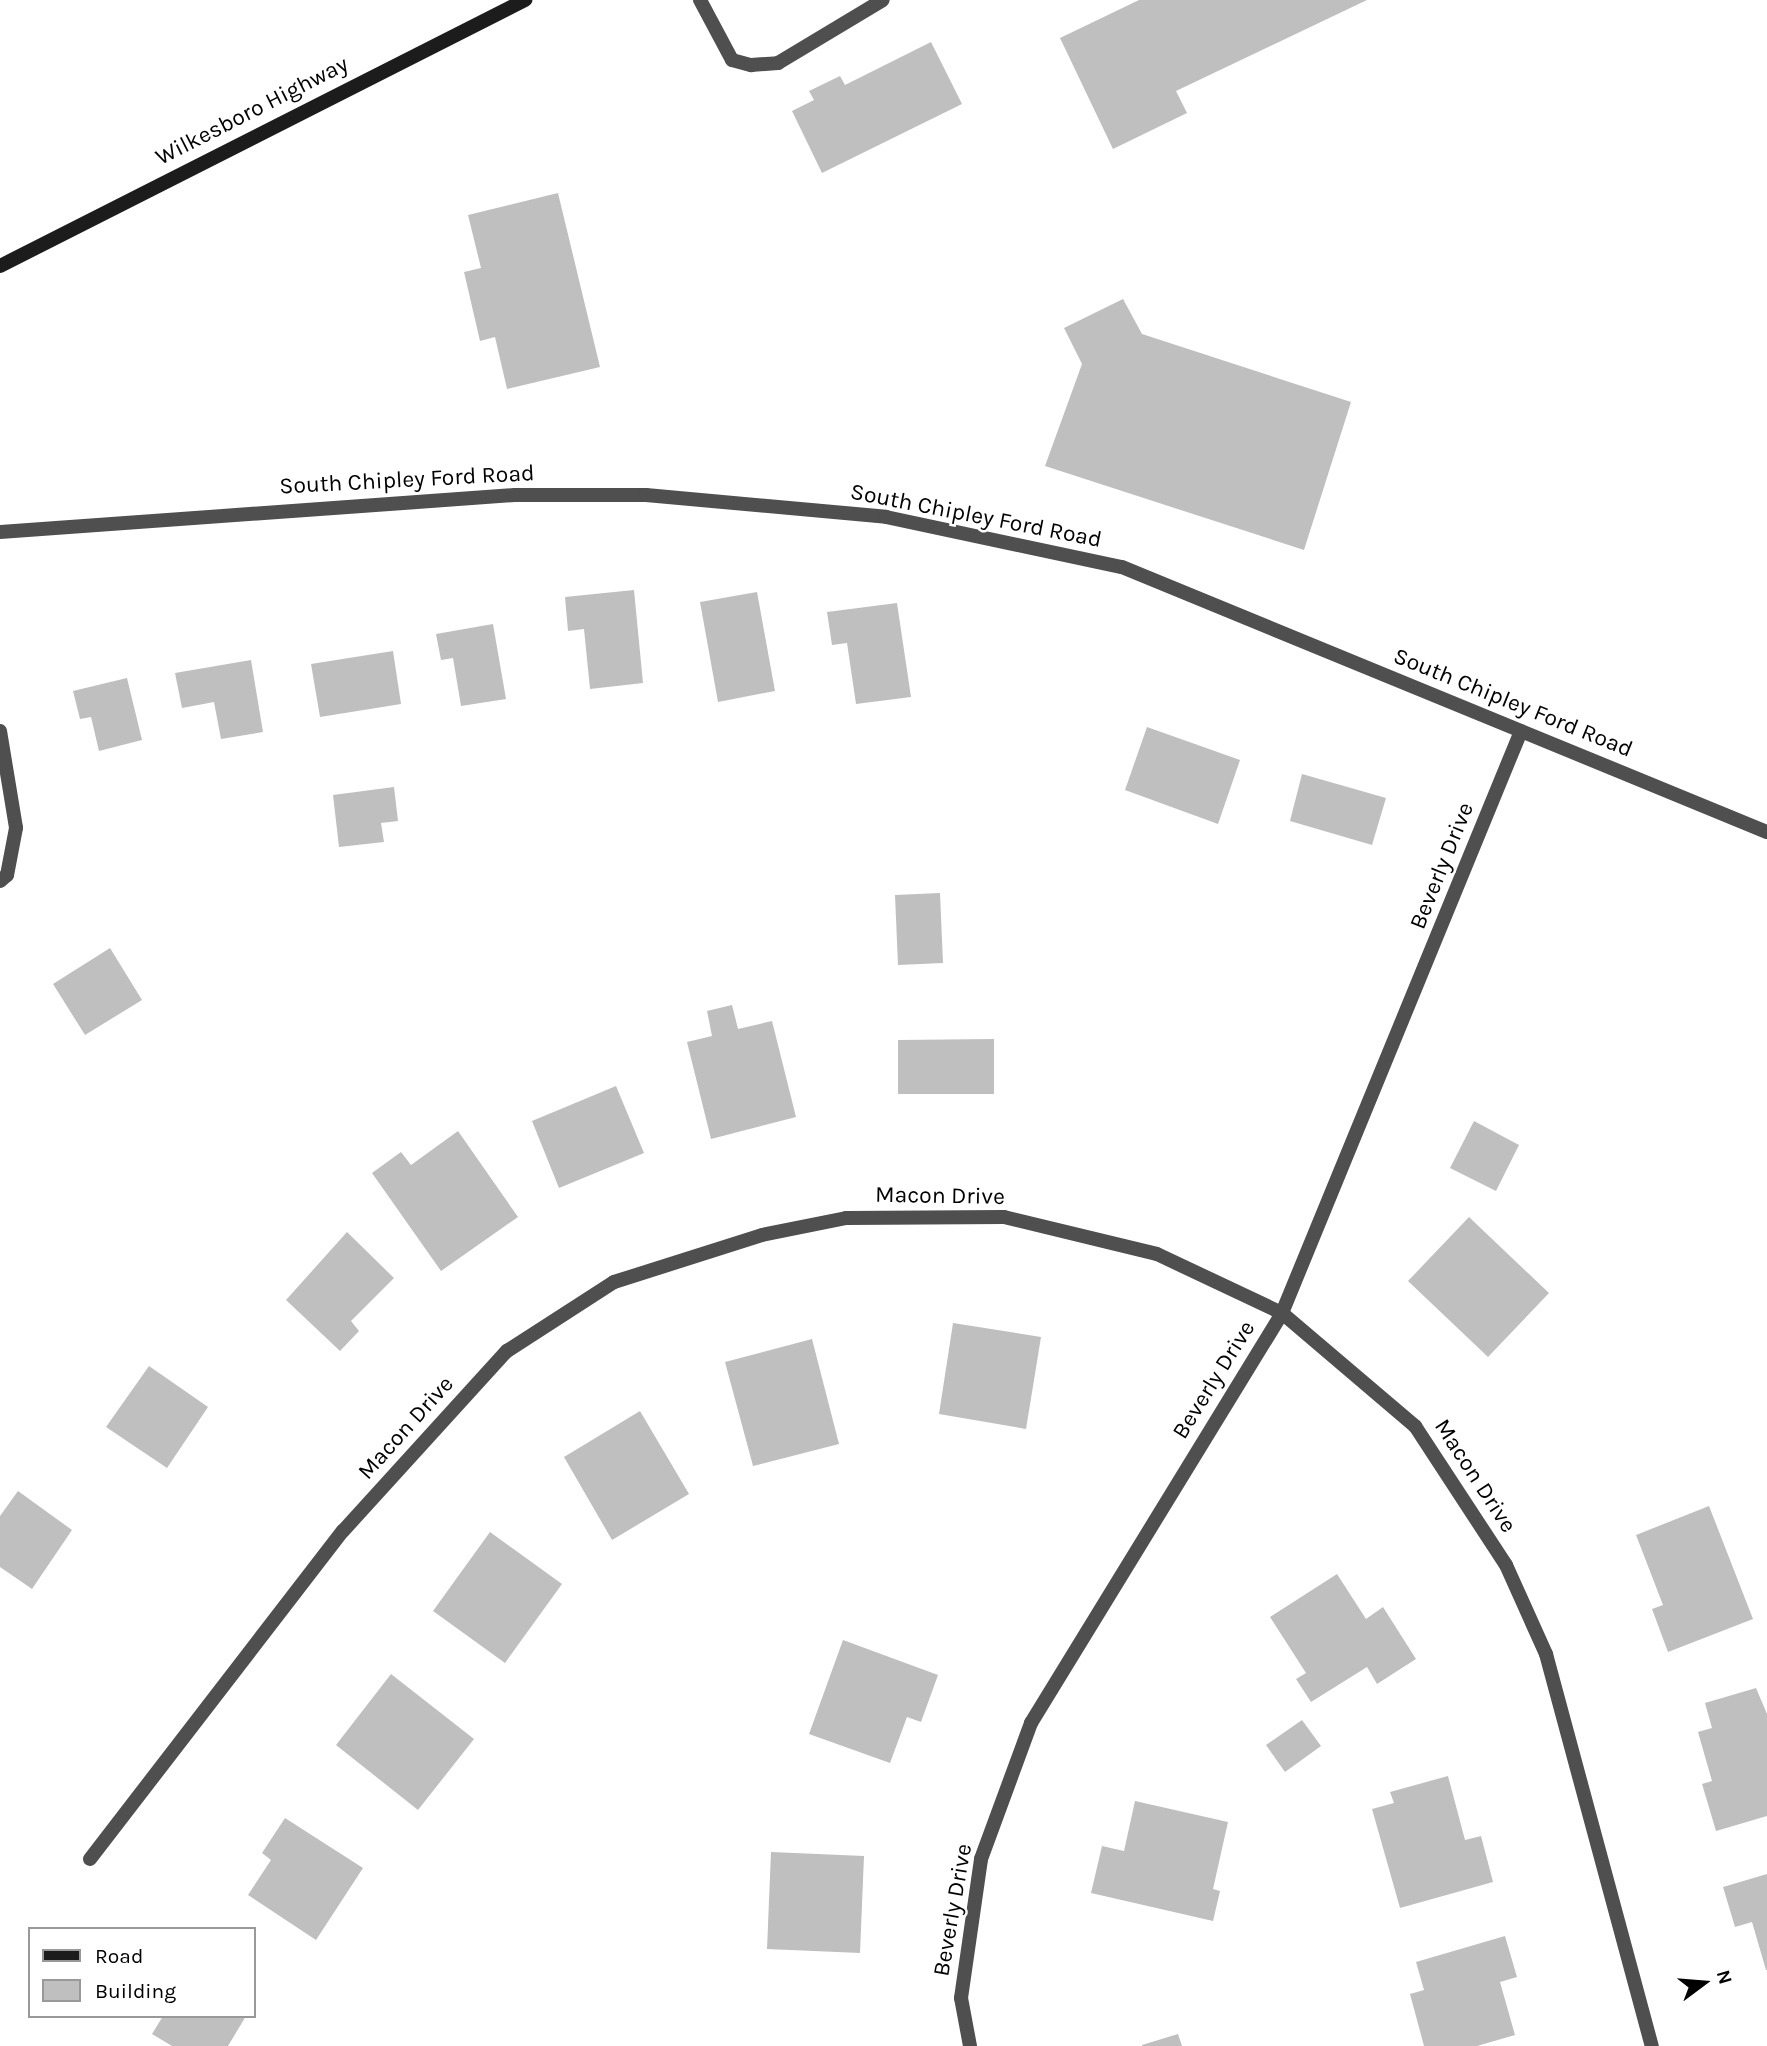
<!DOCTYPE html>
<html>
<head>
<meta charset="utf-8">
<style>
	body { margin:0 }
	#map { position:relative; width:1767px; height:2046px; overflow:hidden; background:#fff; font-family:Karla,sans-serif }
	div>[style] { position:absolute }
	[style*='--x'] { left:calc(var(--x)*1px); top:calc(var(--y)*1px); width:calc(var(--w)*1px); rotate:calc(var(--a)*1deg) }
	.building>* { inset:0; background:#bfbfbf }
	.service>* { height:14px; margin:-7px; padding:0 7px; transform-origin:7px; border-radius:7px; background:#4f4f4f }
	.minor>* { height:14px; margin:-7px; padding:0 7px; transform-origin:7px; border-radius:7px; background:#4f4f4f }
	.tertiary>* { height:14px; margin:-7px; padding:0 7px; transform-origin:7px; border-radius:7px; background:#4f4f4f }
	.secondary>* { height:14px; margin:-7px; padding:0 7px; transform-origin:7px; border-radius:7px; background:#1c1c1c }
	span { translate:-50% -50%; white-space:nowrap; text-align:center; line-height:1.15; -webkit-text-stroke:5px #fff; paint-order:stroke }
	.street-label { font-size:23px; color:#000 }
	.legend { position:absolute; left:28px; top:1927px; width:228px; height:91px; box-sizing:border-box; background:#fff; border:2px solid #999; margin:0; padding:9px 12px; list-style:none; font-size:21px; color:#000 }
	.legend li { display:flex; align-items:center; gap:14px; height:35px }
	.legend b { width:35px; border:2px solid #999 }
	.north { position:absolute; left:1669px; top:1948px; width:70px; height:70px; -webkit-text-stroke:5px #fff; paint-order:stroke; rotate:74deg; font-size:19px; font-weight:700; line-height:28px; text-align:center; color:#000 }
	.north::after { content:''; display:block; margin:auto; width:24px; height:32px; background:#000; clip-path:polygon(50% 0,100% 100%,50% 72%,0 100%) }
</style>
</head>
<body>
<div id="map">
	<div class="building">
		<div style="clip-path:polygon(1139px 0,1367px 0,1176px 91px,1187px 113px,1113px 149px,1060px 38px)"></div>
		<div style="clip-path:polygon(931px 42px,962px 104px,822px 173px,792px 111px,814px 100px,809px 91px,840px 76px,845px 85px)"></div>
		<div style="clip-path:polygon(558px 193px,600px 367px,507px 389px,495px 337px,480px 341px,464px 272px,481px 268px,468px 215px)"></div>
		<div style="clip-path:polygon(1123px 299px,1142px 334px,1351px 402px,1304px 550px,1045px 466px,1082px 364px,1064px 328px)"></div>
		<div style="clip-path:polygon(634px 590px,643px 683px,590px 689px,584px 629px,568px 631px,565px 597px)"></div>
		<div style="clip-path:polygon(757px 592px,775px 691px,718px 702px,700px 602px)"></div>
		<div style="clip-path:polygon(897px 603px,911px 697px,856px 704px,847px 643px,832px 645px,827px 612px)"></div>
		<div style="clip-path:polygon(493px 624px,506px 699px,461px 706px,453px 658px,441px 660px,436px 634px)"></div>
		<div style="clip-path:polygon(393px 651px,401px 704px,320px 717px,311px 664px)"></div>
		<div style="clip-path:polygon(251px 660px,263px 732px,221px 739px,214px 702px,182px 708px,175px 673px)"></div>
		<div style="clip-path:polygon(127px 678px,142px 740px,99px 751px,91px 717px,80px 719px,73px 691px)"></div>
		<div style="clip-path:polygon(1147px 727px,1240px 760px,1218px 824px,1125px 790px)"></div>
		<div style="clip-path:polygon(1302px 774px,1386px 798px,1372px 845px,1290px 821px)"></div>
		<div style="clip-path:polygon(394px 787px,398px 821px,381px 823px,384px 842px,339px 847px,333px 795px)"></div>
		<div style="clip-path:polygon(940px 893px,943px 963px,898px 965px,895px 895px)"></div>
		<div style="clip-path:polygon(110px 948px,142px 1000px,85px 1035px,53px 984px)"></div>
		<div style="clip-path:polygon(732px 1005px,738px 1029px,772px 1021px,796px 1117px,711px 1139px,687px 1042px,712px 1036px,707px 1011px)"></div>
		<div style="clip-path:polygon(994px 1039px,994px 1094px,898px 1094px,898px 1040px)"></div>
		<div style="clip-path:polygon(616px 1086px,644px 1153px,559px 1188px,532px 1121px)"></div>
		<div style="clip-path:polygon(1474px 1121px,1519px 1145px,1496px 1191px,1450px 1168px)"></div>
		<div style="clip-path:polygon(458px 1131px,518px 1217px,441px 1271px,372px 1173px,401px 1152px,411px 1165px)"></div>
		<div style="clip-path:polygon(1469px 1217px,1549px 1293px,1488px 1357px,1408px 1281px)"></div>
		<div style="clip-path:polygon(347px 1232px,394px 1278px,351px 1321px,359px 1331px,340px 1351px,286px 1300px)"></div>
		<div style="clip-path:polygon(953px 1323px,1041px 1337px,1026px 1429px,939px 1414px)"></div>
		<div style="clip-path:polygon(812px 1339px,839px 1444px,753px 1466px,725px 1362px)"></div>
		<div style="clip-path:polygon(149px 1366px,208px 1407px,167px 1468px,106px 1427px)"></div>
		<div style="clip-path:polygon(640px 1411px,689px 1494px,612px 1540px,564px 1457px)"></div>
		<div style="clip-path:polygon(18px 1491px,72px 1530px,32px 1589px,0 1567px,0 1516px)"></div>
		<div style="clip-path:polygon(1709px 1506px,1753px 1619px,1668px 1652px,1652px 1609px,1663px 1605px,1636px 1535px)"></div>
		<div style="clip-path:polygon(490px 1532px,562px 1584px,505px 1663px,433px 1611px)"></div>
		<div style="clip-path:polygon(1337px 1574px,1366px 1619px,1383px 1607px,1416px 1659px,1377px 1684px,1367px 1667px,1311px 1702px,1296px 1679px,1306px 1673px,1270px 1617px)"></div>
		<div style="clip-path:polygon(843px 1640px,938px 1675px,921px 1722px,907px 1717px,890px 1763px,809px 1734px)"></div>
		<div style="clip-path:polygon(391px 1674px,474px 1739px,418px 1810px,336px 1745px)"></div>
		<div style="clip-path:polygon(1756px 1688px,1767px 1714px,1767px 1816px,1716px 1831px,1702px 1784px,1712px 1781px,1698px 1732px,1712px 1728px,1705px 1703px)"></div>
		<div style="clip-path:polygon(1302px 1720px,1321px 1746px,1285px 1772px,1266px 1745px)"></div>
		<div style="clip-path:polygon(1448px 1776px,1465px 1840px,1481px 1836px,1493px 1882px,1400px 1908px,1372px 1809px,1394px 1803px,1390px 1792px)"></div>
		<div style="clip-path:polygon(1135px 1801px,1228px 1822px,1213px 1889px,1220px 1891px,1213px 1921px,1091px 1893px,1102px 1846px,1124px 1851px)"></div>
		<div style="clip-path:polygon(285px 1818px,363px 1868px,316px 1940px,248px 1895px,271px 1860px,262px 1853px)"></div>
		<div style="clip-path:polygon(771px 1852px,864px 1856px,860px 1953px,767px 1949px)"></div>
		<div style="clip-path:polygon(1767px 1874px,1767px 1970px,1766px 1970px,1752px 1922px,1735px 1927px,1723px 1887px)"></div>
		<div style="clip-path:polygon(1505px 1936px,1517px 1977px,1500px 1982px,1515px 2035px,1477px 2046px,1424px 2046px,1410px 1994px,1424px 1990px,1416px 1962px)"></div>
		<div style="clip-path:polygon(163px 2016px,246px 2016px,228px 2046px,172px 2046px,152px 2034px)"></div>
		<div style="clip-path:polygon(1178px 2034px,1182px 2046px,1142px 2046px,1142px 2045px)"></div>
	</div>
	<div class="service">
		<div style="--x:700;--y:0;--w:68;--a:61.9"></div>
		<div style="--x:732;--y:60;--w:20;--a:15"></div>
		<div style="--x:751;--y:65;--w:27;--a:-4"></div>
		<div style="--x:778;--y:63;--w:122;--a:-31"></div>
	</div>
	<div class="minor">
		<div style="--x:0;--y:731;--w:98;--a:80.6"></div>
		<div style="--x:16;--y:828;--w:48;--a:100.8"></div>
		<div style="--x:7;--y:875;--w:9;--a:139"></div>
		<div style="--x:90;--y:1859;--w:414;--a:-52.4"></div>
		<div style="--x:343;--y:1531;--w:244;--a:-47.7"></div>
		<div style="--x:507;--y:1351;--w:127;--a:-32.8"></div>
		<div style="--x:614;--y:1282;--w:155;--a:-17.6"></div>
		<div style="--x:762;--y:1235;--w:86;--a:-11.4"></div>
		<div style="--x:846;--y:1218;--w:158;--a:-0.4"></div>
		<div style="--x:1004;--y:1217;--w:157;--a:13.6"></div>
		<div style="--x:1157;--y:1254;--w:138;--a:25.3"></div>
		<div style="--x:1282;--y:1313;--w:175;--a:40.4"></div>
		<div style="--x:1415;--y:1426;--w:166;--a:56.8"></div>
		<div style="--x:1506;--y:1565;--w:98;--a:65.8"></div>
		<div style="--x:1546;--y:1654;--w:406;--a:74.9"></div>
		<div style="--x:970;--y:2046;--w:49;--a:-100.6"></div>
		<div style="--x:961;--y:1998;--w:140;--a:-81.8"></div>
		<div style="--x:981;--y:1859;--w:145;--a:-69.8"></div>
		<div style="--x:1031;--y:1723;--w:481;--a:-58.5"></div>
		<div style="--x:1282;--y:1313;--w:629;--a:-67.67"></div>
	</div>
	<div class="tertiary">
		<div style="--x:0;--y:532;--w:516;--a:-4.11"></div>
		<div style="--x:515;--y:495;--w:131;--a:0"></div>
		<div style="--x:646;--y:495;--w:241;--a:5.2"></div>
		<div style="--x:886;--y:517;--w:241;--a:12"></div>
		<div style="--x:1122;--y:567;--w:697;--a:22.34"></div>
	</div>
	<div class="secondary">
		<div style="--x:0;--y:266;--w:589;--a:-26.87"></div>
	</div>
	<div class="street-label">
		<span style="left:252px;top:111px;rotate:-27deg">Wilkesboro Highway</span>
		<span style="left:407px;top:480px;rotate:-3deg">South Chipley Ford Road</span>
		<span style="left:976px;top:516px;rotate:11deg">South Chipley Ford Road</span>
		<span style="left:1513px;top:703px;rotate:22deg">South Chipley Ford Road</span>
		<span style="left:1442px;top:866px;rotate:-68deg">Beverly Drive</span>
		<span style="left:940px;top:1196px;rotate:1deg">Macon Drive</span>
		<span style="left:1214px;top:1380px;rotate:-58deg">Beverly Drive</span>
		<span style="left:406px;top:1428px;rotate:-48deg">Macon Drive</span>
		<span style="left:1475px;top:1476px;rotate:57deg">Macon Drive</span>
		<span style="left:953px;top:1910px;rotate:-80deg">Beverly Drive</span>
	</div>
	<ul class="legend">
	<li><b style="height:9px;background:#1c1c1c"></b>Road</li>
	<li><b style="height:19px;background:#bfbfbf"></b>Building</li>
	</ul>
	<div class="north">N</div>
</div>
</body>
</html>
